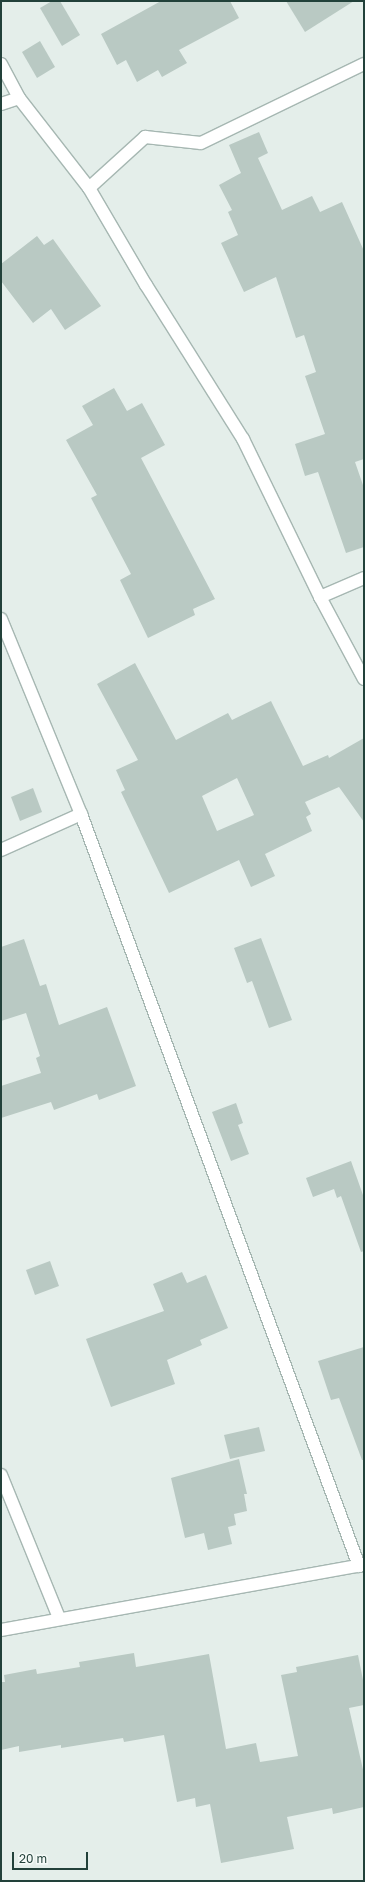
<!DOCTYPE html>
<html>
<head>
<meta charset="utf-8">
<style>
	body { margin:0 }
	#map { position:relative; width:365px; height:1882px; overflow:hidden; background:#e4eeea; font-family:"Golos Text",sans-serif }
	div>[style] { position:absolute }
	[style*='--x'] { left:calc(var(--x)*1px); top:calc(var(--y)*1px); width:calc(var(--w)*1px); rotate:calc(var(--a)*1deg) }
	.building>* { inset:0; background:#b9c9c3 }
	.roads { filter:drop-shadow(1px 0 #a6b7b2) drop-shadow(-1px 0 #a6b7b2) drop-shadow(0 1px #a6b7b2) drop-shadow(0 -1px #a6b7b2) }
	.minor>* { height:12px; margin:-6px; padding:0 6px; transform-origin:6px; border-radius:6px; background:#fff }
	span { translate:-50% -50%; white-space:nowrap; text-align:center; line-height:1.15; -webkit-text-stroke:3px #f5faf8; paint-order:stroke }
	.frame { position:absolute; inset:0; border:2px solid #22413a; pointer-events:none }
	.scale { position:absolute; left:12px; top:1852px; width:76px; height:18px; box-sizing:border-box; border:2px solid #22413a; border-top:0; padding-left:5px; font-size:12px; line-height:14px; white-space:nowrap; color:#22413a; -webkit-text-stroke:3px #f5faf8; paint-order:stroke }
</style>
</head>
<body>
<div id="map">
	<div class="building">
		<div style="clip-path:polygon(52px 1px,60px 1px,80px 35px,62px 46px,40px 8px)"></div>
		<div style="clip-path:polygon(161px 1px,230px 1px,239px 18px,179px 50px,187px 63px,162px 77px,158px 70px,137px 82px,126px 60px,117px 65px,101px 34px)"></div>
		<div style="clip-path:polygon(286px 1px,354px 1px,305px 32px)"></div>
		<div style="clip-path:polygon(40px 41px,55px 67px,37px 78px,22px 52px)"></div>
		<div style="clip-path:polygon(259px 132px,268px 153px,258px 158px,282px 210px,312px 196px,320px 212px,342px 202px,364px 251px,364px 459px,355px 462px,364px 488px,364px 547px,346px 553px,318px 472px,305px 476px,295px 444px,325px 434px,305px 376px,316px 372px,304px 335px,296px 338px,276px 277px,244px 292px,221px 243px,238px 235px,228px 212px,232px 210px,219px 185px,241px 173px,229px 145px)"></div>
		<div style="clip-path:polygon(37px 236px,44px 245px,53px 239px,101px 306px,65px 330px,51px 309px,33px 323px,1px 281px,1px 264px)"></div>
		<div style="clip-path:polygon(114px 388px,127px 411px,142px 403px,165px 445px,141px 458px,215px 599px,193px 609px,195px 615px,148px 638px,120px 580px,131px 574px,91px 498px,97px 495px,66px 440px,93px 425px,82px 406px)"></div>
		<div style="clip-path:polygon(evenodd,135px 663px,176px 740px,228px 713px,232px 720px,271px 701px,303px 766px,328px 755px,329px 758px,364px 738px,364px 822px,339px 787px,305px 802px,311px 814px,306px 817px,312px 831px,265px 854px,275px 876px,251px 887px,239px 860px,169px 893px,121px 792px,125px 790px,116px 770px,138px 760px,97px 684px,135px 663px,237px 778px,254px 815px,217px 831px,202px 796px,237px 778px)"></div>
		<div style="clip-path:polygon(33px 788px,42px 812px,20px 821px,11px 797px)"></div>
		<div style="clip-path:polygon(261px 938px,292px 1020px,269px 1028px,252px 981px,247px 983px,234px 948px)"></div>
		<div style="clip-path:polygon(24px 939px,40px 986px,46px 984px,59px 1025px,107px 1007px,136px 1086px,99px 1100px,97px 1094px,54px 1110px,51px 1102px,1px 1118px,1px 1086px,41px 1073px,36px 1058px,40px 1056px,26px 1013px,1px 1021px,1px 947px)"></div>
		<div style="clip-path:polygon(236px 1103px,243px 1123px,238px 1125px,249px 1154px,231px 1161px,212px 1112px)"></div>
		<div style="clip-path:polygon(351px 1161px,364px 1198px,364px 1251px,361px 1252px,341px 1196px,337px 1198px,334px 1189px,313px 1197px,306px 1178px)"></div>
		<div style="clip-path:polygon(50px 1261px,59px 1286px,35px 1295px,26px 1270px)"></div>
		<div style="clip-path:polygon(182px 1272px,187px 1283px,206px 1275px,228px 1328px,200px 1340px,202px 1345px,167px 1360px,175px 1384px,111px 1407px,86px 1339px,164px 1311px,153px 1284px)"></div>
		<div style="clip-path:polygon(364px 1347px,364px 1460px,362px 1460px,339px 1398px,331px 1400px,318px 1361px)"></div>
		<div style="clip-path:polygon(259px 1427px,265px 1451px,230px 1459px,224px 1435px)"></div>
		<div style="clip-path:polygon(239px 1459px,247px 1494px,244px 1494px,247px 1511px,234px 1514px,236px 1525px,228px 1527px,232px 1544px,208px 1550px,204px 1533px,185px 1538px,171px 1478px)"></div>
		<div style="clip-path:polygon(134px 1653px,136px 1667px,209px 1654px,226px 1749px,256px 1743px,260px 1762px,298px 1756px,281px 1675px,297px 1672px,296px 1667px,358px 1655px,364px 1685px,364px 1705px,349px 1708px,364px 1774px,364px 1807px,333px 1814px,332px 1808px,287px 1817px,294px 1849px,221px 1863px,210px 1804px,196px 1807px,195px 1798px,177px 1802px,164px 1735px,124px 1742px,123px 1738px,61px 1748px,61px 1745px,19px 1752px,19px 1746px,1px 1750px,1px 1682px,5px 1682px,4px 1675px,36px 1669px,37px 1674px,80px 1667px,79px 1662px)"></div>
	</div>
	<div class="roads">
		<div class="minor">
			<div style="--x:1;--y:64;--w:38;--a:62"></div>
			<div style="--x:19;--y:98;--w:114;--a:52.1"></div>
			<div style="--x:89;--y:188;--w:113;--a:59.6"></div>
			<div style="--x:146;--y:285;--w:182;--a:57.8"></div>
			<div style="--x:243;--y:439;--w:176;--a:64"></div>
			<div style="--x:320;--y:597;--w:93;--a:61.8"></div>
			<div style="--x:1;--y:104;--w:19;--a:-18"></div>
			<div style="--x:89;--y:188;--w:76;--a:-42.3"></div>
			<div style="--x:145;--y:137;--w:56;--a:6.1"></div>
			<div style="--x:201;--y:143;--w:181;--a:-25.9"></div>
			<div style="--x:320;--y:597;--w:48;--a:-23.4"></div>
			<div style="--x:1;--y:619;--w:211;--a:67.7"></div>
			<div style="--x:81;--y:814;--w:802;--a:69.71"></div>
			<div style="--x:1;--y:850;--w:88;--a:-24.2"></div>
			<div style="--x:1;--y:1475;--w:154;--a:67.9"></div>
			<div style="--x:1;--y:1630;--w:369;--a:-10.2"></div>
		</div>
	</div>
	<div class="frame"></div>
	<div class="scale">20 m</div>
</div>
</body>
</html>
